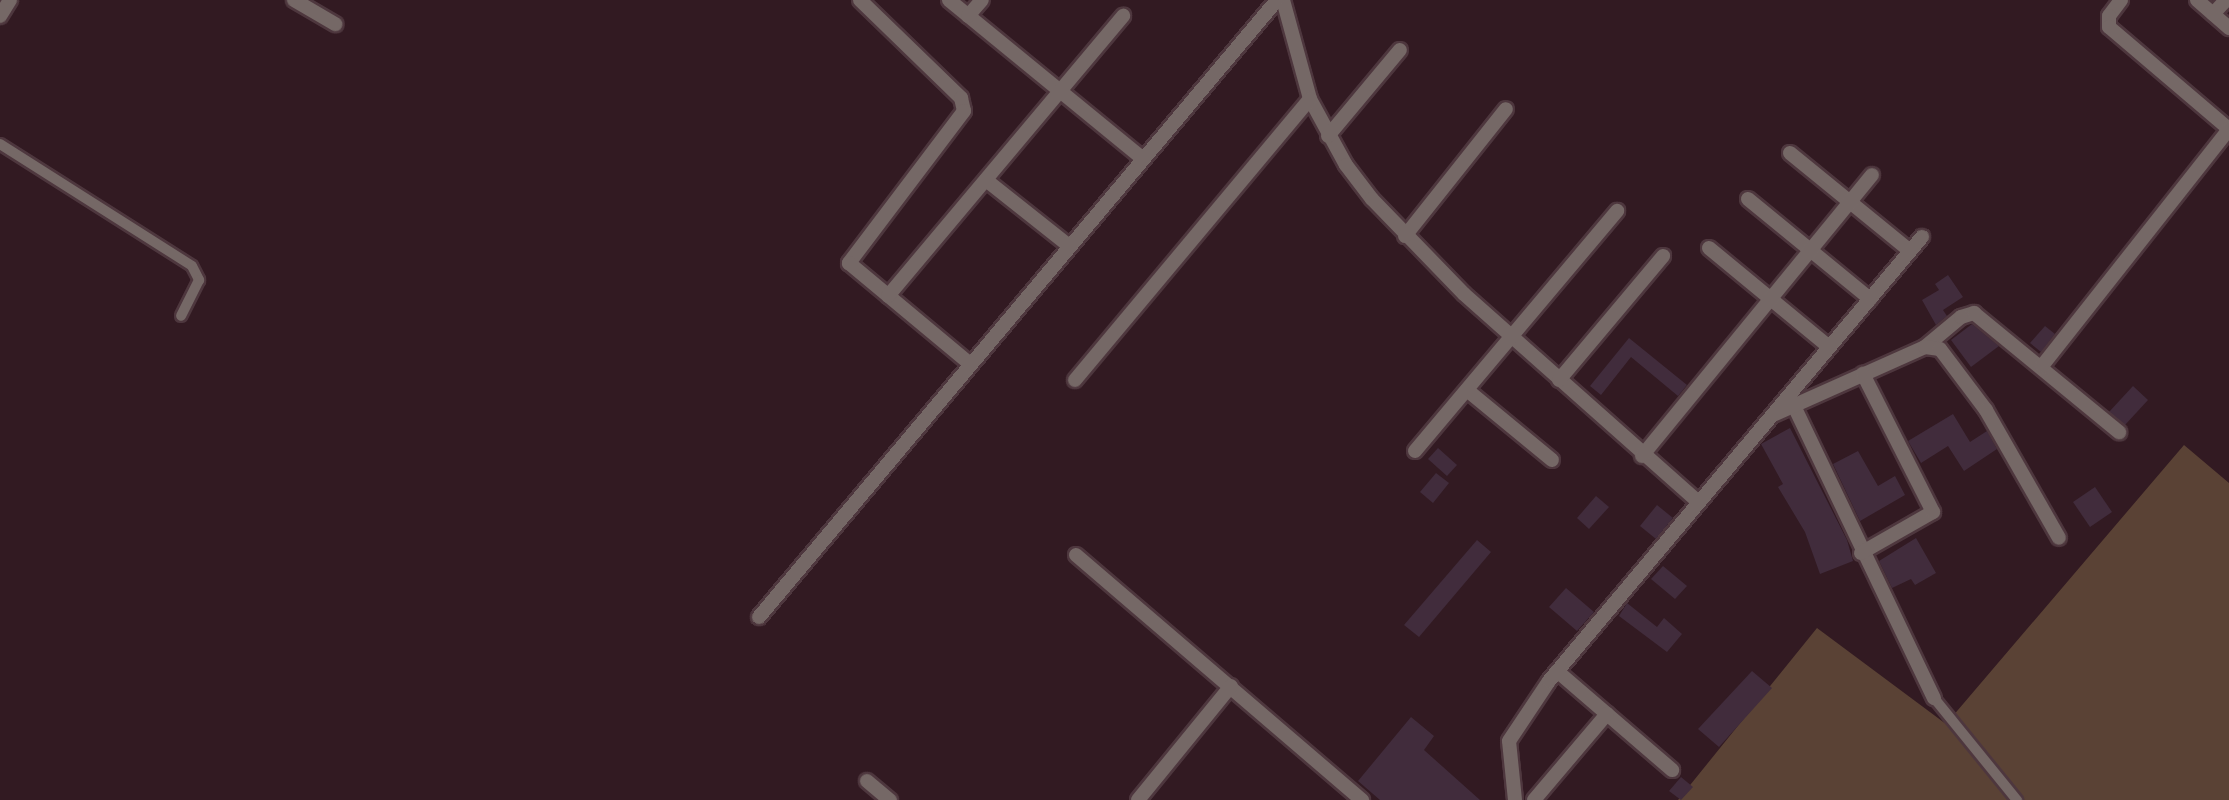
<!DOCTYPE html>
<html>
<head>
<meta charset="utf-8">
<style>
	body { margin:0 }
	#map { position:relative; width:2229px; height:800px; overflow:hidden; background:#321a22; font-family:"Golos Text",sans-serif }
	div>[style] { position:absolute }
	[style*='--x'] { left:calc(var(--x)*1px); top:calc(var(--y)*1px); width:calc(var(--w)*1px); rotate:calc(var(--a)*1deg) }
	.green>* { inset:0; background:#5a4235 }
	.building>* { inset:0; background:#412c3c }
	.roads { filter:drop-shadow(2px 0 #4e373e) drop-shadow(-2px 0 #4e373e) drop-shadow(0 2px #4e373e) drop-shadow(0 -2px #4e373e) }
	.service>* { height:10px; margin:-5px; padding:0 5px; transform-origin:5px; border-radius:5px; background:#756866 }
	.minor>* { height:14px; margin:-7px; padding:0 7px; transform-origin:7px; border-radius:7px; background:#756866 }
	.tertiary>* { height:14px; margin:-7px; padding:0 7px; transform-origin:7px; border-radius:7px; background:#756866 }
	span { translate:-50% -50%; white-space:nowrap; text-align:center; line-height:1.15; -webkit-text-stroke:6px #13080c; paint-order:stroke }
</style>
</head>
<body>
<div id="map">
	<div class="green">
		<div style="clip-path:polygon(2184px 445px,2229px 483px,2229px 800px,1678px 800px,1817px 628px,1946px 724px)"></div>
	</div>
	<div class="building">
		<div style="clip-path:polygon(1948px 275px,1963px 297px,1943px 310px,1947px 316px,1936px 325px,1922px 300px,1939px 290px,1935px 284px)"></div>
		<div style="clip-path:polygon(1972px 324px,1999px 346px,1971px 367px,1951px 340px)"></div>
		<div style="clip-path:polygon(2045px 326px,2055px 334px,2041px 352px,2030px 343px)"></div>
		<div style="clip-path:polygon(1629px 338px,1687px 385px,1678px 396px,1631px 357px,1601px 395px,1590px 386px)"></div>
		<div style="clip-path:polygon(2133px 386px,2148px 400px,2125px 425px,2109px 412px)"></div>
		<div style="clip-path:polygon(1953px 414px,1970px 442px,1987px 431px,1997px 449px,1964px 471px,1948px 446px,1921px 463px,1908px 441px)"></div>
		<div style="clip-path:polygon(1790px 428px,1847px 540px,1853px 561px,1820px 574px,1805px 532px,1778px 487px,1783px 484px,1761px 444px)"></div>
		<div style="clip-path:polygon(1438px 448px,1457px 465px,1447px 476px,1428px 459px)"></div>
		<div style="clip-path:polygon(1858px 451px,1878px 486px,1895px 476px,1905px 495px,1860px 521px,1833px 464px)"></div>
		<div style="clip-path:polygon(1436px 473px,1449px 483px,1433px 503px,1420px 492px)"></div>
		<div style="clip-path:polygon(2095px 487px,2112px 512px,2090px 527px,2073px 502px)"></div>
		<div style="clip-path:polygon(1596px 496px,1609px 507px,1589px 529px,1577px 518px)"></div>
		<div style="clip-path:polygon(1657px 505px,1673px 518px,1656px 539px,1640px 526px)"></div>
		<div style="clip-path:polygon(1916px 538px,1936px 573px,1915px 585px,1911px 579px,1892px 588px,1879px 561px)"></div>
		<div style="clip-path:polygon(1477px 540px,1491px 552px,1419px 637px,1404px 625px)"></div>
		<div style="clip-path:polygon(1663px 566px,1687px 586px,1675px 599px,1651px 579px)"></div>
		<div style="clip-path:polygon(1566px 588px,1594px 612px,1577px 631px,1549px 607px)"></div>
		<div style="clip-path:polygon(1627px 603px,1657px 627px,1664px 618px,1682px 634px,1667px 652px,1619px 616px)"></div>
		<div style="clip-path:polygon(1752px 671px,1772px 688px,1719px 747px,1698px 729px)"></div>
		<div style="clip-path:polygon(1411px 717px,1434px 736px,1424px 750px,1480px 800px,1380px 800px,1358px 781px)"></div>
		<div style="clip-path:polygon(1681px 777px,1693px 787px,1681px 800px,1669px 791px)"></div>
	</div>
	<div class="roads">
		<div class="service">
			<div style="--x:0;--y:144;--w:227;--a:32.4"></div>
			<div style="--x:192;--y:266;--w:16;--a:63"></div>
			<div style="--x:199;--y:280;--w:40;--a:116.6"></div>
			<div style="--x:1934;--y:698;--w:132;--a:50.9"></div>
		</div>
		<div class="minor">
			<div style="--x:294;--y:0;--w:48;--a:30.3"></div>
			<div style="--x:860;--y:0;--w:141;--a:44.1"></div>
			<div style="--x:961;--y:98;--w:13;--a:77"></div>
			<div style="--x:964;--y:111;--w:191;--a:127.1"></div>
			<div style="--x:849;--y:263;--w:156;--a:39.8"></div>
			<div style="--x:949;--y:0;--w:249;--a:39.3"></div>
			<div style="--x:1283;--y:0;--w:103;--a:74.7"></div>
			<div style="--x:1310;--y:99;--w:75;--a:61.4"></div>
			<div style="--x:1346;--y:165;--w:43;--a:52.6"></div>
			<div style="--x:1372;--y:199;--w:132;--a:45.9"></div>
			<div style="--x:1464;--y:294;--w:313;--a:41.6"></div>
			<div style="--x:2121;--y:0;--w:20;--a:127"></div>
			<div style="--x:2109;--y:16;--w:11;--a:90"></div>
			<div style="--x:2109;--y:27;--w:157;--a:40.4"></div>
			<div style="--x:2197;--y:0;--w:43;--a:41.2"></div>
			<div style="--x:2213;--y:14;--w:19;--a:-47"></div>
			<div style="--x:968;--y:16;--w:21;--a:-49"></div>
			<div style="--x:1328;--y:136;--w:112;--a:-50.1"></div>
			<div style="--x:1790;--y:153;--w:155;--a:39.2"></div>
			<div style="--x:986;--y:180;--w:105;--a:38.4"></div>
			<div style="--x:1748;--y:199;--w:158;--a:39.3"></div>
			<div style="--x:1405;--y:236;--w:162;--a:-51.5"></div>
			<div style="--x:1709;--y:248;--w:156;--a:39.5"></div>
			<div style="--x:888;--y:296;--w:366;--a:-50"></div>
			<div style="--x:1925;--y:347;--w:47;--a:-39.8"></div>
			<div style="--x:1961;--y:317;--w:14;--a:-17"></div>
			<div style="--x:1974;--y:313;--w:188;--a:39.4"></div>
			<div style="--x:2042;--y:366;--w:302;--a:-51.7"></div>
			<div style="--x:1075;--y:380;--w:366;--a:-50.1"></div>
			<div style="--x:1559;--y:380;--w:162;--a:-50"></div>
			<div style="--x:1467;--y:390;--w:110;--a:39.5"></div>
			<div style="--x:1794;--y:406;--w:324;--a:64.4"></div>
			<div style="--x:1775;--y:414;--w:164;--a:-24.1"></div>
			<div style="--x:1925;--y:347;--w:15;--a:8"></div>
			<div style="--x:1940;--y:349;--w:76;--a:53"></div>
			<div style="--x:1986;--y:410;--w:147;--a:60.3"></div>
			<div style="--x:1415;--y:451;--w:314;--a:-49.9"></div>
			<div style="--x:1642;--y:456;--w:363;--a:-50.7"></div>
			<div style="--x:1861;--y:553;--w:83;--a:-29.7"></div>
			<div style="--x:1933;--y:512;--w:155;--a:-116.9"></div>
			<div style="--x:1076;--y:555;--w:377;--a:40.6"></div>
			<div style="--x:759;--y:617;--w:806;--a:-49.98"></div>
			<div style="--x:1557;--y:671;--w:152;--a:40.7"></div>
			<div style="--x:867;--y:781;--w:30;--a:40"></div>
			<div style="--x:1138;--y:800;--w:147;--a:-50.8"></div>
			<div style="--x:1515;--y:800;--w:59;--a:-95.8"></div>
			<div style="--x:1509;--y:741;--w:72;--a:-56.3"></div>
			<div style="--x:1549;--y:681;--w:580;--a:-49.97"></div>
			<div style="--x:1534;--y:800;--w:113;--a:-49.7"></div>
		</div>
		<div class="tertiary">
			<div style="--x:0;--y:16;--w:19;--a:-58"></div>
		</div>
	</div>
</div>
</body>
</html>
